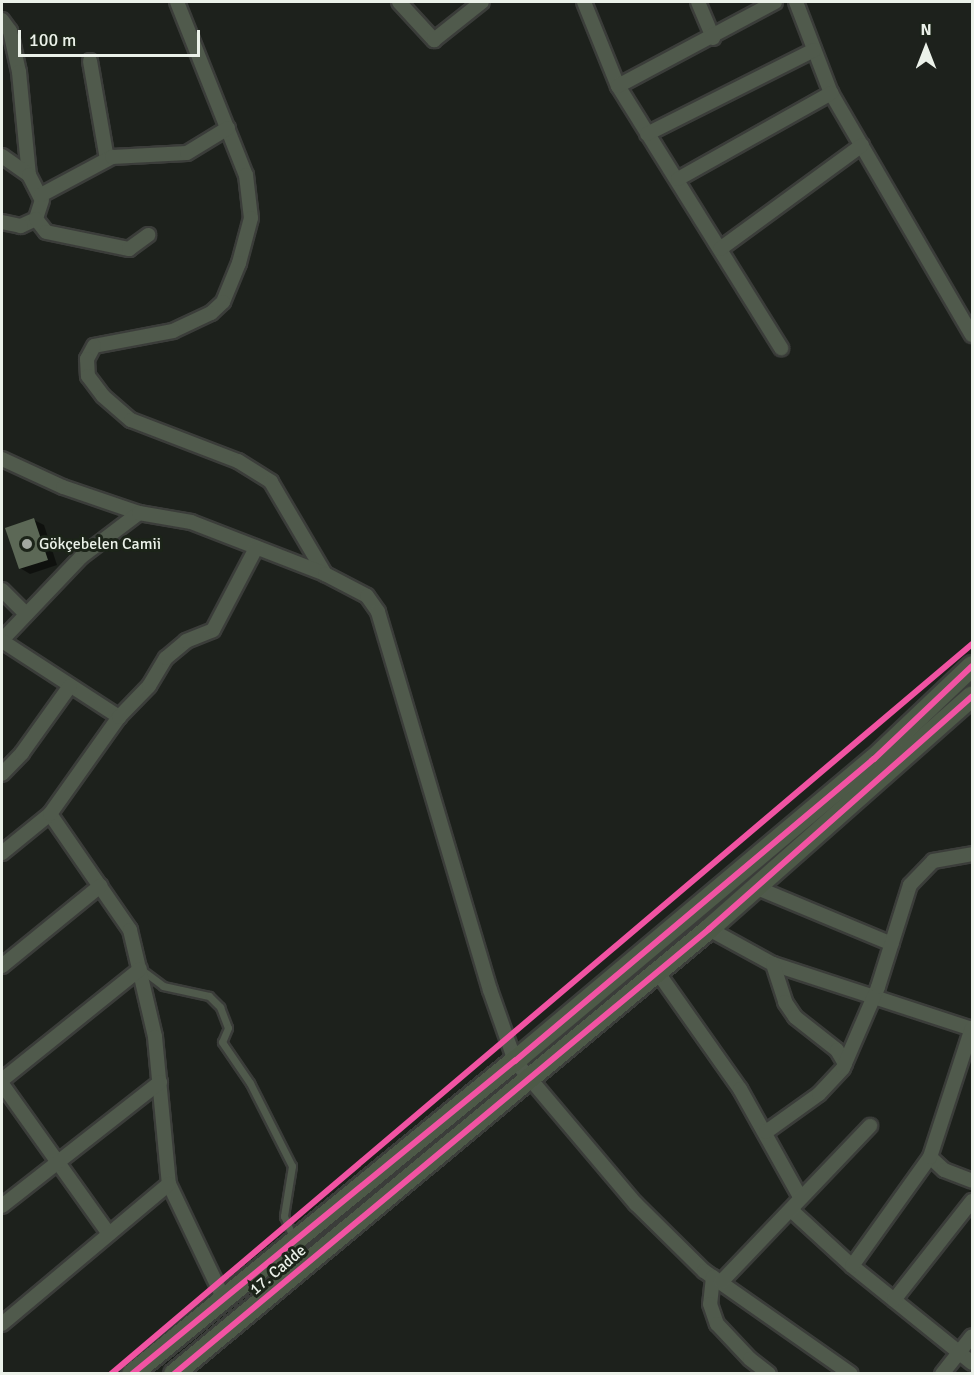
<!DOCTYPE html>
<html>
<head>
<meta charset="utf-8">
<style>
	body { margin:0 }
	#map { position:relative; width:974px; height:1375px; overflow:hidden; background:#1d211c; font-family:Signika,sans-serif }
	div>[style] { position:absolute }
	[style*='--x'] { left:calc(var(--x)*1px); top:calc(var(--y)*1px); width:calc(var(--w)*1px); rotate:calc(var(--a)*1deg) }
	.shadow>* { inset:0; background:#0007 }
	.building>* { inset:0; background:#5c6856 }
	.roads { filter:drop-shadow(2px 0 #3b3d3a) drop-shadow(-2px 0 #3b3d3a) drop-shadow(0 2px #3b3d3a) drop-shadow(0 -2px #3b3d3a) }
	.lane>* { height:7px; margin:-3.5px; padding:0 3.5px; transform-origin:3.5px; border-radius:3.5px; background:#505a4c }
	.street>* { height:14px; margin:-7px; padding:0 7px; transform-origin:7px; border-radius:7px; background:#505a4c }
	.secondary>* { height:20px; margin:-10px; padding:0 10px; transform-origin:10px; border-radius:10px; background:#4d5947 }
	.cycleway>* { height:6px; margin:-3px; padding:0 3px; transform-origin:3px; border-radius:3px; background:#f153a3 }
	.dots>* { width:16px; height:16px; translate:-50% -50%; box-sizing:border-box; border:3px solid #1c2419; border-radius:50% }
	span { translate:-50% -50%; white-space:nowrap; text-align:center; line-height:1.15; -webkit-text-stroke:6px #1c2419; paint-order:stroke }
	.poi-label { font-size:16px; color:#ebf1e9 }
	.left { translate:0 -50%; text-align:left }
	.street-label { font-size:16px; color:#ebf1e9 }
	.frame { position:absolute; inset:0; border:3px solid #ebf1e9; pointer-events:none }
	.north { position:absolute; left:896px; top:18px; width:60px; height:60px; -webkit-text-stroke:4px #1c2419; paint-order:stroke; rotate:0deg; font-size:16px; font-weight:700; line-height:24px; text-align:center; color:#ebf1e9 }
	.north::after { content:''; display:block; margin:auto; width:21px; height:27px; background:#ebf1e9; clip-path:polygon(50% 0,100% 100%,50% 72%,0 100%) }
	.scale { position:absolute; left:18px; top:30px; width:182px; height:27px; box-sizing:border-box; border:3px solid #ebf1e9; border-top:0; padding-left:8px; font-size:18px; line-height:21px; white-space:nowrap; color:#ebf1e9; -webkit-text-stroke:4px #1c2419; paint-order:stroke }
</style>
</head>
<body>
<div id="map">
	<div class="shadow">
		<div style="clip-path:polygon(34px 520px,44px 525px,57px 565px,30px 574px,20px 568px)"></div>
	</div>
	<div class="building">
		<div style="clip-path:polygon(34px 518px,48px 560px,19px 569px,5px 528px)"></div>
	</div>
	<div class="roads">
		<div class="lane">
			<div style="--x:142;--y:970;--w:26;--a:37"></div>
			<div style="--x:163;--y:986;--w:47;--a:12.3"></div>
			<div style="--x:209;--y:996;--w:16;--a:45"></div>
			<div style="--x:220;--y:1007;--w:22;--a:69"></div>
			<div style="--x:228;--y:1028;--w:15;--a:113"></div>
			<div style="--x:222;--y:1042;--w:50;--a:55.7"></div>
			<div style="--x:250;--y:1083;--w:93;--a:63.2"></div>
			<div style="--x:292;--y:1166;--w:51;--a:99.1"></div>
			<div style="--x:284;--y:1216;--w:25;--a:67"></div>
		</div>
		<div class="street">
			<div style="--x:177;--y:2;--w:186;--a:68.3"></div>
			<div style="--x:246;--y:175;--w:43;--a:83.4"></div>
			<div style="--x:251;--y:218;--w:47;--a:104.9"></div>
			<div style="--x:239;--y:263;--w:42;--a:112.3"></div>
			<div style="--x:223;--y:302;--w:16;--a:137"></div>
			<div style="--x:211;--y:313;--w:42;--a:154.7"></div>
			<div style="--x:173;--y:331;--w:80;--a:169.2"></div>
			<div style="--x:94;--y:346;--w:15;--a:118"></div>
			<div style="--x:87;--y:359;--w:17;--a:87"></div>
			<div style="--x:88;--y:376;--w:25;--a:53"></div>
			<div style="--x:103;--y:396;--w:37;--a:41"></div>
			<div style="--x:131;--y:420;--w:115;--a:21"></div>
			<div style="--x:238;--y:461;--w:39;--a:32"></div>
			<div style="--x:271;--y:482;--w:107;--a:59.6"></div>
			<div style="--x:399;--y:2;--w:52;--a:47.4"></div>
			<div style="--x:434;--y:40;--w:61;--a:-38.4"></div>
			<div style="--x:584;--y:2;--w:91;--a:68"></div>
			<div style="--x:618;--y:86;--w:309;--a:58.1"></div>
			<div style="--x:698;--y:2;--w:39;--a:67"></div>
			<div style="--x:796;--y:2;--w:97;--a:69"></div>
			<div style="--x:831;--y:93;--w:280;--a:59.8"></div>
			<div style="--x:2;--y:20;--w:14;--a:54"></div>
			<div style="--x:10;--y:31;--w:42;--a:77.6"></div>
			<div style="--x:19;--y:72;--w:103;--a:84.5"></div>
			<div style="--x:90;--y:61;--w:99;--a:80.2"></div>
			<div style="--x:618;--y:86;--w:178;--a:-28.1"></div>
			<div style="--x:647;--y:134;--w:187;--a:-26.7"></div>
			<div style="--x:2;--y:156;--w:33;--a:35"></div>
			<div style="--x:29;--y:175;--w:28;--a:63"></div>
			<div style="--x:42;--y:200;--w:20;--a:108"></div>
			<div style="--x:36;--y:219;--w:17;--a:155"></div>
			<div style="--x:21;--y:226;--w:19;--a:-168"></div>
			<div style="--x:678;--y:179;--w:176;--a:-29.3"></div>
			<div style="--x:41;--y:195;--w:81;--a:-28.2"></div>
			<div style="--x:112;--y:157;--w:75;--a:-3.1"></div>
			<div style="--x:187;--y:153;--w:48;--a:-31.4"></div>
			<div style="--x:36;--y:219;--w:16;--a:52"></div>
			<div style="--x:46;--y:232;--w:85;--a:11.6"></div>
			<div style="--x:129;--y:249;--w:24;--a:-36"></div>
			<div style="--x:720;--y:249;--w:176;--a:-36.2"></div>
			<div style="--x:2;--y:459;--w:67;--a:24.7"></div>
			<div style="--x:63;--y:487;--w:80;--a:18.9"></div>
			<div style="--x:2;--y:590;--w:34;--a:45"></div>
			<div style="--x:2;--y:640;--w:115;--a:-46.4"></div>
			<div style="--x:81;--y:557;--w:73;--a:-37.2"></div>
			<div style="--x:139;--y:513;--w:53;--a:9.8"></div>
			<div style="--x:191;--y:522;--w:144;--a:21.2"></div>
			<div style="--x:325;--y:574;--w:47;--a:27.6"></div>
			<div style="--x:367;--y:596;--w:19;--a:55"></div>
			<div style="--x:378;--y:612;--w:394;--a:73.5"></div>
			<div style="--x:490;--y:990;--w:75;--a:70.6"></div>
			<div style="--x:515;--y:1061;--w:187;--a:49.8"></div>
			<div style="--x:636;--y:1204;--w:95;--a:44.6"></div>
			<div style="--x:704;--y:1271;--w:179;--a:35"></div>
			<div style="--x:2;--y:641;--w:140;--a:33"></div>
			<div style="--x:2;--y:774;--w:29;--a:-46"></div>
			<div style="--x:22;--y:753;--w:82;--a:-54.4"></div>
			<div style="--x:50;--y:814;--w:141;--a:55.4"></div>
			<div style="--x:130;--y:930;--w:110;--a:76.8"></div>
			<div style="--x:155;--y:1037;--w:148;--a:84.6"></div>
			<div style="--x:169;--y:1184;--w:125;--a:64.5"></div>
			<div style="--x:2;--y:853;--w:62;--a:-39.1"></div>
			<div style="--x:50;--y:814;--w:119;--a:-54.6"></div>
			<div style="--x:119;--y:717;--w:43;--a:-45.9"></div>
			<div style="--x:149;--y:686;--w:33;--a:-59"></div>
			<div style="--x:166;--y:658;--w:26;--a:-40"></div>
			<div style="--x:186;--y:641;--w:29;--a:-22"></div>
			<div style="--x:213;--y:630;--w:93;--a:-62.3"></div>
			<div style="--x:755;--y:887;--w:148;--a:22.6"></div>
			<div style="--x:709;--y:929;--w:73;--a:28.7"></div>
			<div style="--x:773;--y:964;--w:209;--a:18.1"></div>
			<div style="--x:773;--y:964;--w:40;--a:72"></div>
			<div style="--x:785;--y:1002;--w:18;--a:56"></div>
			<div style="--x:795;--y:1017;--w:53;--a:38.2"></div>
			<div style="--x:837;--y:1050;--w:16;--a:60"></div>
			<div style="--x:2;--y:966;--w:127;--a:-39.2"></div>
			<div style="--x:656;--y:970;--w:146;--a:54.8"></div>
			<div style="--x:740;--y:1089;--w:124;--a:60.9"></div>
			<div style="--x:2;--y:1080;--w:177;--a:-38.8"></div>
			<div style="--x:2;--y:1084;--w:184;--a:54.5"></div>
			<div style="--x:766;--y:1132;--w:65;--a:-35.6"></div>
			<div style="--x:819;--y:1094;--w:35;--a:-47"></div>
			<div style="--x:843;--y:1068;--w:88;--a:-66.6"></div>
			<div style="--x:878;--y:987;--w:107;--a:-72.6"></div>
			<div style="--x:910;--y:885;--w:33;--a:-46"></div>
			<div style="--x:933;--y:861;--w:40;--a:-10"></div>
			<div style="--x:930;--y:1157;--w:19;--a:43"></div>
			<div style="--x:944;--y:1170;--w:30;--a:21"></div>
			<div style="--x:2;--y:1206;--w:201;--a:-38.1"></div>
			<div style="--x:791;--y:1210;--w:83;--a:42.6"></div>
			<div style="--x:852;--y:1266;--w:154;--a:38.9"></div>
			<div style="--x:852;--y:1266;--w:134;--a:-54.4"></div>
			<div style="--x:930;--y:1157;--w:136;--a:-72"></div>
			<div style="--x:713;--y:1277;--w:27;--a:96"></div>
			<div style="--x:710;--y:1304;--w:21;--a:71"></div>
			<div style="--x:717;--y:1324;--w:48;--a:46.7"></div>
			<div style="--x:750;--y:1359;--w:24;--a:38"></div>
			<div style="--x:721;--y:1282;--w:216;--a:-46.3"></div>
			<div style="--x:894;--y:1300;--w:126;--a:-51.8"></div>
			<div style="--x:2;--y:1324;--w:218;--a:-40"></div>
			<div style="--x:942;--y:1374;--w:48;--a:-51.7"></div>
		</div>
		<div class="secondary">
			<div style="--x:132;--y:1374;--w:495;--a:-39.3"></div>
			<div style="--x:515;--y:1061;--w:469;--a:-40.1"></div>
			<div style="--x:874;--y:759;--w:135;--a:-43.5"></div>
			<div style="--x:174;--y:1374;--w:696;--a:-39.75"></div>
			<div style="--x:709;--y:929;--w:351;--a:-41.5"></div>
		</div>
	</div>
	<div class="cycleway">
		<div style="--x:111;--y:1374;--w:1129;--a:-40.29"></div>
		<div style="--x:132;--y:1374;--w:495;--a:-39.3"></div>
		<div style="--x:515;--y:1061;--w:469;--a:-40.1"></div>
		<div style="--x:874;--y:759;--w:135;--a:-43.5"></div>
		<div style="--x:174;--y:1374;--w:696;--a:-39.75"></div>
		<div style="--x:709;--y:929;--w:351;--a:-41.5"></div>
	</div>
	<div class="dots">
		<div style="left:27px;top:544px;background:#a3a8a1"></div>
	</div>
	<div class="poi-label">
		<span class="left" style="left:39px;top:544px">Gökçebelen Camii</span>
	</div>
	<div class="street-label">
		<span style="left:278px;top:1270px;rotate:-40deg">17. Cadde</span>
	</div>
	<div class="frame"></div>
	<div class="north">N</div>
	<div class="scale">100 m</div>
</div>
</body>
</html>
